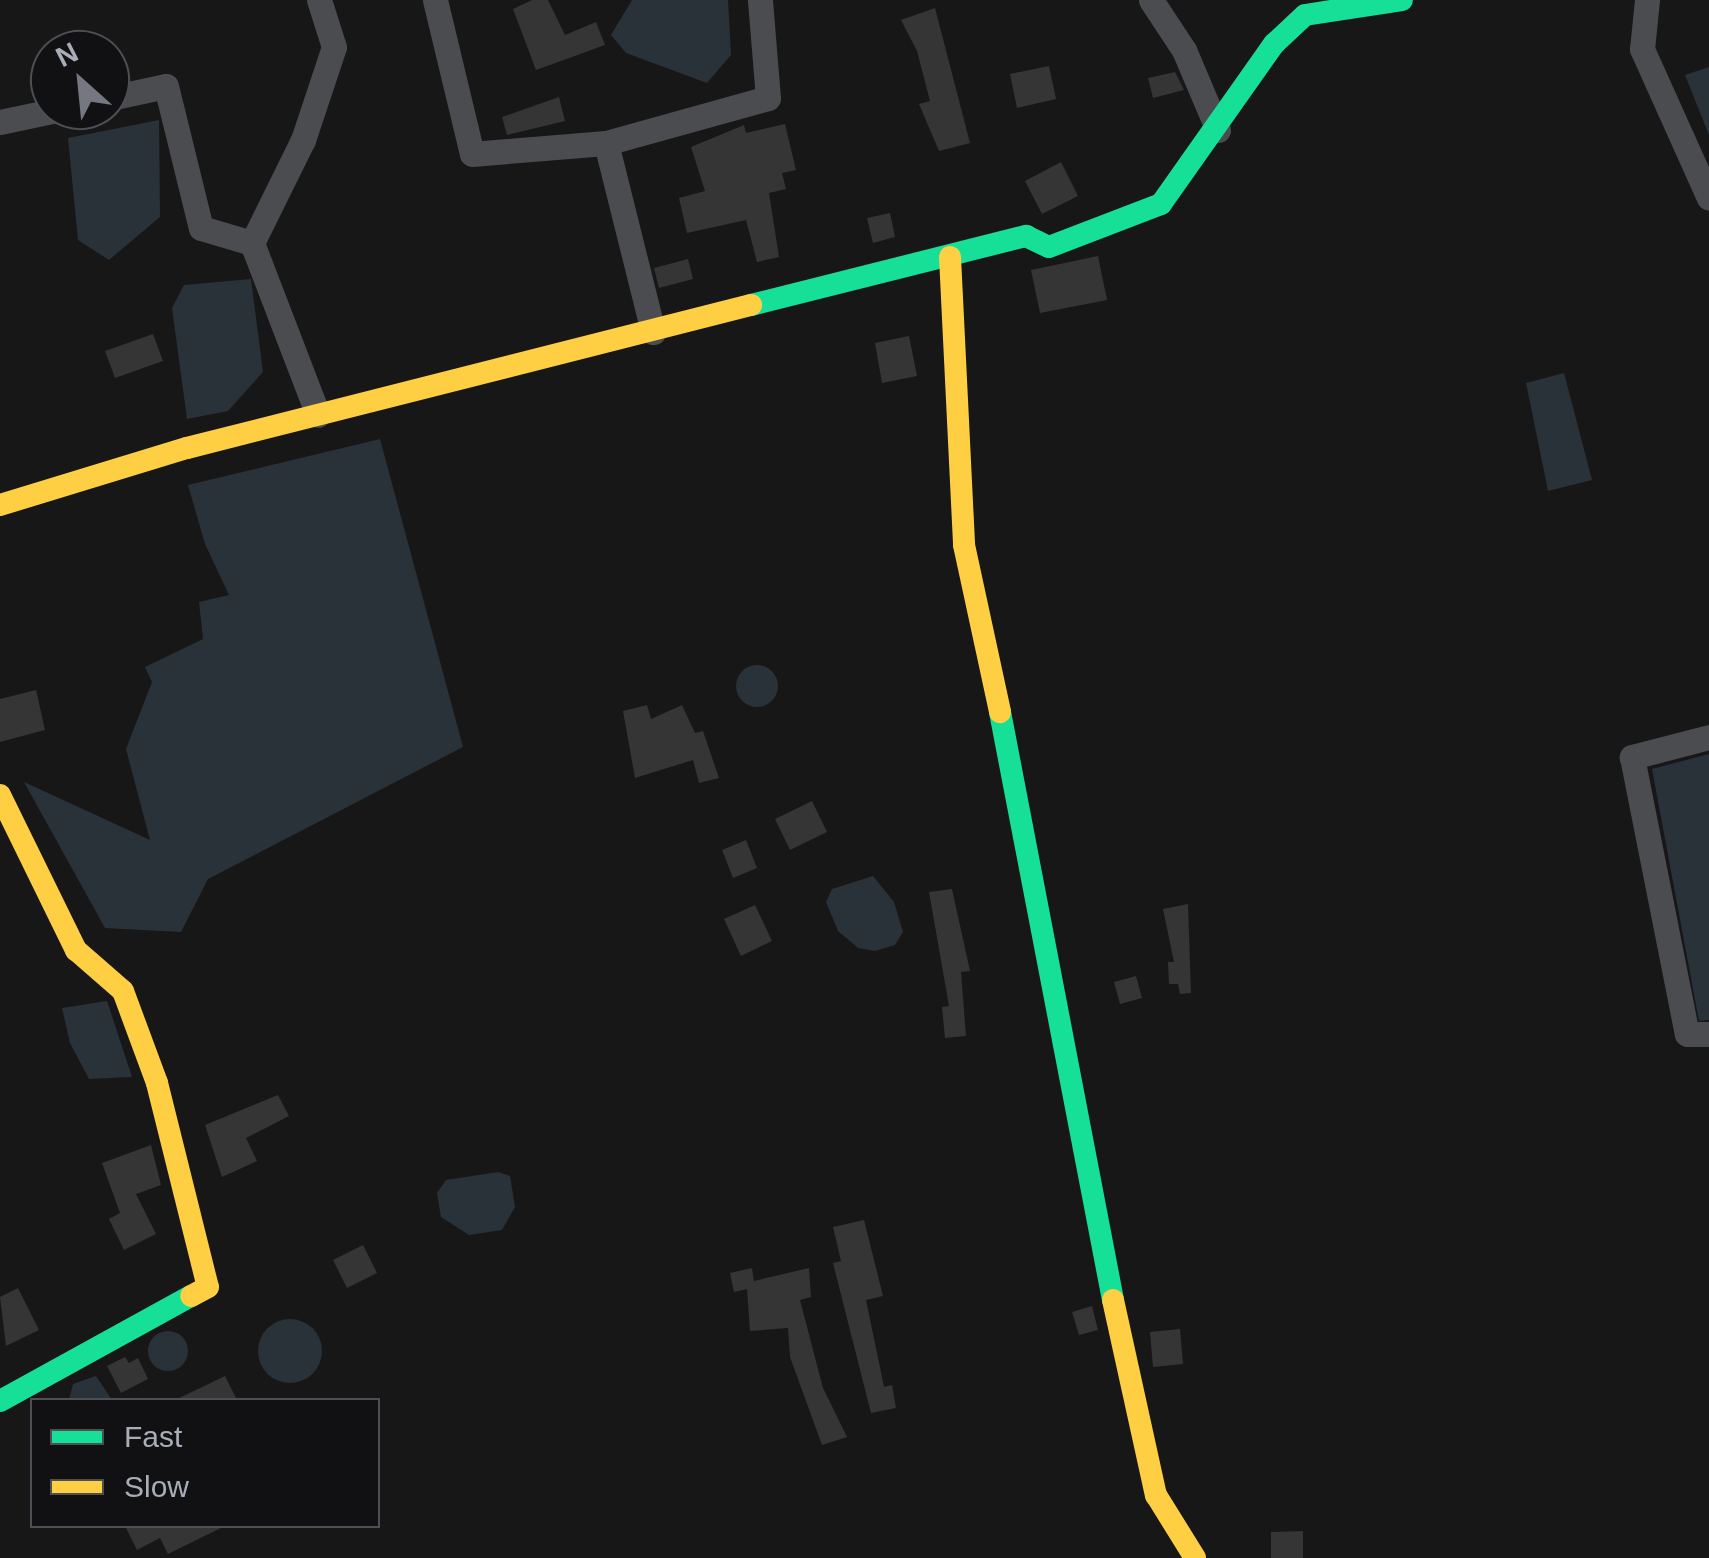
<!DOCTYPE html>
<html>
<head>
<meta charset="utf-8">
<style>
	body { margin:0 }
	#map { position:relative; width:1709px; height:1558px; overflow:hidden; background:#171717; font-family:Arial,sans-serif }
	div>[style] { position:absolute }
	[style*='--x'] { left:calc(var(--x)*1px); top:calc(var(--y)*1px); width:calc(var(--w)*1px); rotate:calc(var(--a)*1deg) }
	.water>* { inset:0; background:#2a3239 }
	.round { border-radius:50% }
	.building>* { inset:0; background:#353536 }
	.street>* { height:25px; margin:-12.5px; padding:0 12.5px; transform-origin:12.5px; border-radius:12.5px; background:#4b4c50 }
	.fast>* { height:22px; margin:-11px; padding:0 11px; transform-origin:11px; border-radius:11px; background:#16e098 }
	.slow>* { height:22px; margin:-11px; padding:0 11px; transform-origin:11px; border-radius:11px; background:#ffcf43 }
	span { translate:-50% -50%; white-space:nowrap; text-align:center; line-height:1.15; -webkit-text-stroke:9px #111113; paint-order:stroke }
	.legend { position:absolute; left:30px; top:1398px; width:350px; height:130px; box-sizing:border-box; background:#111113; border:2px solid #4d4f55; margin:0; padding:12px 18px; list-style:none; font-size:30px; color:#a8adb8 }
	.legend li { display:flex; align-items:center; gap:20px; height:50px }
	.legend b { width:50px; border:2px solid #4d4f55 }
	.north { position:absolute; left:30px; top:30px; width:100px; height:100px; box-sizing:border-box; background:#111113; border:2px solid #4d4f55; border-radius:50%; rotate:333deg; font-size:28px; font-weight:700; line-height:40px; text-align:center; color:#a8adb8 }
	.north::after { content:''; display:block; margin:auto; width:35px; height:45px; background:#757880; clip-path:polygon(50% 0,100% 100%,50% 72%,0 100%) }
</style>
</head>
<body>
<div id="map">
	<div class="water">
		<div style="clip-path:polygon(632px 0,728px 0,731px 55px,707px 83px,626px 53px,611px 35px)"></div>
		<div style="clip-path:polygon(1709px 67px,1709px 135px,1685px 75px)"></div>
		<div style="clip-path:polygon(159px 120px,160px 217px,109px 260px,78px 240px,68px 138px)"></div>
		<div style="clip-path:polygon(251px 279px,263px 372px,228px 411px,187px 419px,172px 308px,184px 285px)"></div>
		<div style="clip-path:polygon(1564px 373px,1592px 480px,1548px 491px,1526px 383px)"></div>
		<div style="clip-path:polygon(380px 439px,463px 747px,208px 879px,181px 932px,105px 928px,24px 782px,150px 840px,126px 749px,152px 682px,145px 667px,203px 639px,199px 602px,229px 595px,205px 544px,188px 485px)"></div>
		<div class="round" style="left:736px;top:665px;width:42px;height:42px"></div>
		<div style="clip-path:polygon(1709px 754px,1709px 1020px,1699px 1021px,1652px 769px)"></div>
		<div style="clip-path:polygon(873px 876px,894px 902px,903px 932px,895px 945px,875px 951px,858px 948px,838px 931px,826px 902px,832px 889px)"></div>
		<div style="clip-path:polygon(107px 1001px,132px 1077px,89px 1079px,70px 1043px,62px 1008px)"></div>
		<div style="clip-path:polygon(498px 1172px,510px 1176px,515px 1207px,502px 1230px,469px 1235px,441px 1217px,437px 1193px,446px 1180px)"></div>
		<div class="round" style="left:258px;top:1319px;width:64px;height:64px"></div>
		<div class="round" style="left:148px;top:1331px;width:40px;height:40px"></div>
		<div style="clip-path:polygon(96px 1376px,112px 1400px,69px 1400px,73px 1384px)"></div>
	</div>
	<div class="building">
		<div style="clip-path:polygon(532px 0,548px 0,565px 35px,596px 22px,605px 45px,536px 70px,513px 9px)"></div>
		<div style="clip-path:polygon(935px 8px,970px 143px,939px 151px,919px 104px,930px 101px,917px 51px,901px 20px)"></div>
		<div style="clip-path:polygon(1049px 66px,1056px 99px,1017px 108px,1010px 74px)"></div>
		<div style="clip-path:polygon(1175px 72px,1184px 90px,1153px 98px,1148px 78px)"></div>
		<div style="clip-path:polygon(559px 97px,565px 121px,507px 135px,502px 117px)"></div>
		<div style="clip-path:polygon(785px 124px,796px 170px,782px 173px,786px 189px,769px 193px,779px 257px,757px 262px,746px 220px,687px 233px,679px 198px,705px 191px,691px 147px,744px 125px,746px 133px)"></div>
		<div style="clip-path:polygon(1061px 162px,1078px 196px,1042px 214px,1025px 181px)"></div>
		<div style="clip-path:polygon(890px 213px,895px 237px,873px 243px,867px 218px)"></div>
		<div style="clip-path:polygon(1098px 256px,1107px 300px,1040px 313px,1031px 270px)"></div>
		<div style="clip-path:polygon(688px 259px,693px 279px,659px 288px,654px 268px)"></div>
		<div style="clip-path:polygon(153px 334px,163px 361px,115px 378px,105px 351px)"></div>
		<div style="clip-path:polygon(909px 336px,917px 376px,882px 383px,875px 343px)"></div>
		<div style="clip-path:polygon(36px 690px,45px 730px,0 742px,0 699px)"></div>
		<div style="clip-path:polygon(647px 705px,651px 719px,682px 705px,695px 733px,703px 731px,719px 778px,699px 783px,693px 760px,635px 778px,623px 711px)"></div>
		<div style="clip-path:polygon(812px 801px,827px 832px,790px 850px,775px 819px)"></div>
		<div style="clip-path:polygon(746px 840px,757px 868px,733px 878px,722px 850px)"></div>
		<div style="clip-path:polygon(952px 889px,970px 971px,961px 972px,966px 1036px,945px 1038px,942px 1007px,949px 1006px,929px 892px)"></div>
		<div style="clip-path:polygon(1188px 904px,1191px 993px,1180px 994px,1178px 984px,1169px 984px,1168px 962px,1174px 962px,1163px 909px)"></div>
		<div style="clip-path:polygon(755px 905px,772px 941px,741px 956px,724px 919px)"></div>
		<div style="clip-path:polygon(1136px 976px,1142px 998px,1120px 1004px,1114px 982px)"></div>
		<div style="clip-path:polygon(278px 1095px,289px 1116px,246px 1138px,257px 1161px,222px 1177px,205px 1125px)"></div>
		<div style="clip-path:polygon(151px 1145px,161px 1185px,136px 1194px,156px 1234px,124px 1250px,109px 1219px,120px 1213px,102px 1163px)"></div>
		<div style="clip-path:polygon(864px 1220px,883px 1296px,866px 1300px,884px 1387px,892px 1385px,896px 1408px,871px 1413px,833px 1263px,841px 1261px,833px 1227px)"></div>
		<div style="clip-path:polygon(363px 1245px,377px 1273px,347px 1288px,333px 1260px)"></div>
		<div style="clip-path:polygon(752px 1268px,754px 1281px,809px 1268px,811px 1297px,800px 1300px,823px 1388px,847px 1437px,822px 1445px,790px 1357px,788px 1328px,750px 1331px,747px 1289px,734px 1292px,730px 1273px)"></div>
		<div style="clip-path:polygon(18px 1288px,39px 1330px,6px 1346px,0 1297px)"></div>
		<div style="clip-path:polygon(1092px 1306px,1098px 1330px,1079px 1335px,1072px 1312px)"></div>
		<div style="clip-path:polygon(1180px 1329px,1183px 1364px,1153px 1367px,1150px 1332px)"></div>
		<div style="clip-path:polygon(125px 1357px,129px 1363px,138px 1358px,148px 1379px,121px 1393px,107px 1366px)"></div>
		<div style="clip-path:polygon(225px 1376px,237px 1400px,175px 1400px)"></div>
		<div style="clip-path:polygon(125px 1526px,225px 1526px,168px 1554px,160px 1538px,137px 1550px)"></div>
		<div style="clip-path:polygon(1303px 1531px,1303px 1558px,1271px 1558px,1271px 1532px)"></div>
	</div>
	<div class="street">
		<div style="--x:435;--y:0;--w:158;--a:76.5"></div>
		<div style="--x:472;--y:154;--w:134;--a:-4.7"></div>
		<div style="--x:606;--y:143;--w:168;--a:-15.5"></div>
		<div style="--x:768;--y:98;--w:98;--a:-94.7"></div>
		<div style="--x:1151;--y:0;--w:60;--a:56.6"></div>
		<div style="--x:1184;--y:50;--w:87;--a:67"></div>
		<div style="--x:1647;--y:0;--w:49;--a:95.8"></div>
		<div style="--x:1642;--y:49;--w:163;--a:65.8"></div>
		<div style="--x:110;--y:98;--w:57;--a:-12.1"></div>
		<div style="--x:166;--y:86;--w:146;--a:76.2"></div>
		<div style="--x:201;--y:228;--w:53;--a:16.4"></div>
		<div style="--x:252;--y:243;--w:115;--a:-63.7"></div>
		<div style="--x:303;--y:140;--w:98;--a:-71.6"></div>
		<div style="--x:334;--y:47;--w:49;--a:-107.7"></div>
		<div style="--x:0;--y:122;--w:58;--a:-11.9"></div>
		<div style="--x:606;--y:143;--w:195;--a:76"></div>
		<div style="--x:252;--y:243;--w:184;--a:69"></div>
		<div style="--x:1709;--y:737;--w:80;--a:165.4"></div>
		<div style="--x:1632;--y:757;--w:282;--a:78.8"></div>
		<div style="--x:1687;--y:1034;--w:22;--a:0"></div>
	</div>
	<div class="fast">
		<div style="--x:751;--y:305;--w:284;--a:-14.1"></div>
		<div style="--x:1026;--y:236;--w:25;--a:26"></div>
		<div style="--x:1049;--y:247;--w:120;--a:-21"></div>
		<div style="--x:1161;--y:204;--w:196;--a:-54.8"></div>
		<div style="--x:1274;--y:44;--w:42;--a:-43.1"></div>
		<div style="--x:1305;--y:15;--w:98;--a:-8.8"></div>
		<div style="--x:1000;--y:712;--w:599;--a:79.12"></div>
		<div style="--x:0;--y:1401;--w:218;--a:-28.8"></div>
	</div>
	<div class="slow">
		<div style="--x:950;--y:257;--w:288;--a:87.2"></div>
		<div style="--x:964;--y:545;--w:171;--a:77.8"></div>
		<div style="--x:0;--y:505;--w:195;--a:-17"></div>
		<div style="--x:187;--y:448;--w:582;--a:-14.23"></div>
		<div style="--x:0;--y:795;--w:173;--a:63.9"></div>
		<div style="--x:76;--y:950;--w:62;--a:41.1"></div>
		<div style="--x:123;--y:991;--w:98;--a:69.7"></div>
		<div style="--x:157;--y:1083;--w:210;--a:76"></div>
		<div style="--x:208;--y:1287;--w:19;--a:152"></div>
		<div style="--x:1113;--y:1300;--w:200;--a:77.6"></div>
		<div style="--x:1156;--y:1495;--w:74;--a:58.2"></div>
	</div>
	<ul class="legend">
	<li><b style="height:12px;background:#16e098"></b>Fast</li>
	<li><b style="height:12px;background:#ffcf43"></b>Slow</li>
	</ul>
	<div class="north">N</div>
</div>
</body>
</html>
